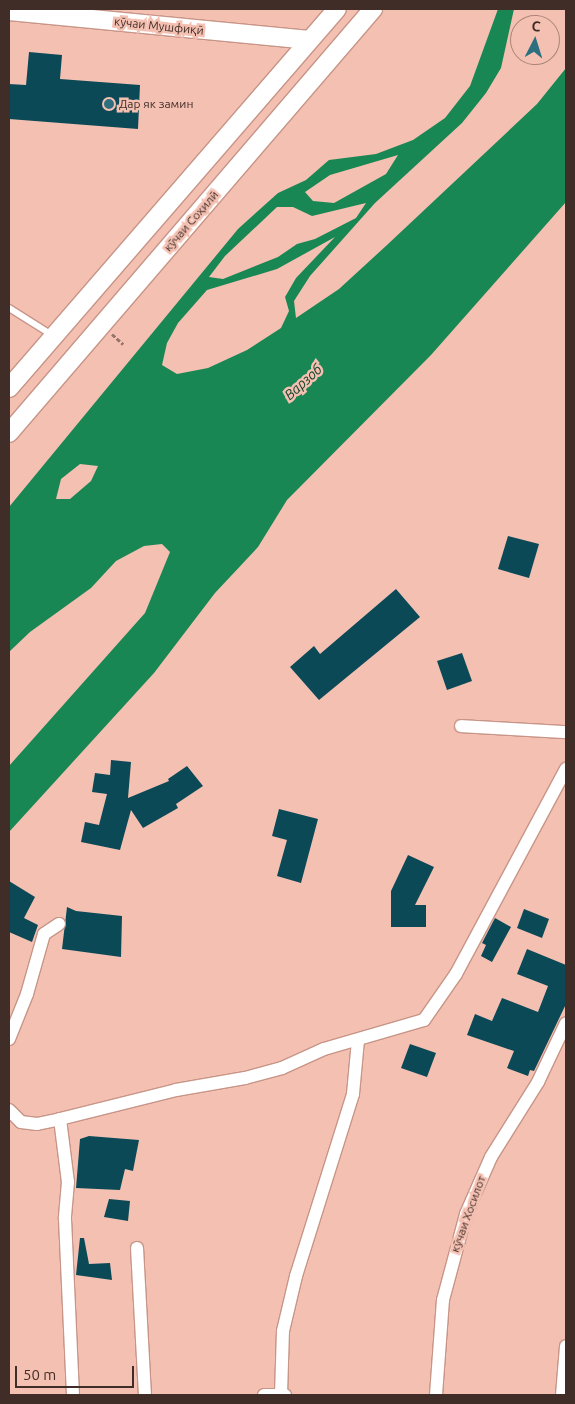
<!DOCTYPE html>
<html>
<head>
<meta charset="utf-8">
<style>
	body { margin:0 }
	#map { position:relative; width:575px; height:1404px; overflow:hidden; background:#f4c0b2; font-family:Ubuntu,sans-serif }
	div>[style] { position:absolute }
	[style*='--x'] { left:calc(var(--x)*1px); top:calc(var(--y)*1px); width:calc(var(--w)*1px); rotate:calc(var(--a)*1deg) }
	.water>* { inset:0; background:#198753 }
	.building>* { inset:0; background:#0b4957 }
	.path>* { height:3px; margin-top:-1.5px; transform-origin:0; background:repeating-linear-gradient(90deg,#97746a 0 4px,transparent 0 6.5px) }
	.roads { filter:drop-shadow(1px 0 #c79587) drop-shadow(-1px 0 #c79587) drop-shadow(0 1px #c79587) drop-shadow(0 -1px #c79587) }
	.lane>* { height:6px; margin:-3px; padding:0 3px; transform-origin:3px; border-radius:3px; background:#fff }
	.street>* { height:12px; margin:-6px; padding:0 6px; transform-origin:6px; border-radius:6px; background:#fff }
	.secondary>* { height:18px; margin:-9px; padding:0 9px; transform-origin:9px; border-radius:9px; background:#fff }
	.dots>* { width:14px; height:14px; translate:-50% -50%; box-sizing:border-box; border:2px solid #f4c0b2; border-radius:50% }
	span { translate:-50% -50%; white-space:nowrap; text-align:center; line-height:1.15; -webkit-text-stroke:5px #f4c0b2; paint-order:stroke }
	.street-label { font-size:12px; color:#412d27 }
	.poi-label { font-size:12px; color:#412d27 }
	.left { translate:0 -50%; text-align:left }
	.water-label { font-size:14px; color:#0d4429; font-style:italic }
	.frame { position:absolute; inset:0; border:10px solid #412d27; pointer-events:none }
	.north { position:absolute; left:510px; top:15px; width:50px; height:50px; box-sizing:border-box; background:#f4c0b2; border:1px solid #ac857a; border-radius:50%; rotate:5deg; font-size:14px; font-weight:700; line-height:20px; text-align:center; color:#412d27 }
	.north::after { content:''; display:block; margin:auto; width:18px; height:22px; background:#2c7080; clip-path:polygon(50% 0,100% 100%,50% 72%,0 100%) }
	.scale { position:absolute; left:15px; top:1366px; width:119px; height:22px; box-sizing:border-box; border:2px solid #412d27; border-top:0; padding-left:6px; font-size:15px; line-height:18px; white-space:nowrap; color:#412d27; -webkit-text-stroke:4px #f4c0b2; paint-order:stroke }
</style>
</head>
<body>
<div id="map">
	<div class="water">
		<div style="clip-path:polygon(evenodd,498px 9px,514px 9px,501px 68px,486px 93px,462px 123px,375px 203px,310px 276px,294px 301px,296px 318px,339px 289px,387px 245px,537px 104px,566px 68px,566px 202px,431px 355px,287px 500px,258px 547px,215px 593px,154px 673px,9px 832px,9px 766px,145px 613px,170px 552px,162px 544px,144px 546px,116px 561px,91px 588px,30px 632px,9px 652px,9px 507px,238px 229px,278px 193px,306px 180px,329px 160px,376px 154px,413px 140px,445px 118px,470px 86px,498px 9px,398px 155px,386px 174px,334px 203px,313px 201px,305px 192px,330px 175px,398px 155px,498px 9px,366px 203px,356px 218px,315px 239px,297px 244px,278px 257px,223px 279px,209px 277px,225px 256px,277px 207px,293px 207px,312px 216px,366px 203px,498px 9px,335px 237px,296px 278px,285px 297px,289px 311px,281px 328px,247px 350px,208px 368px,177px 374px,162px 365px,167px 343px,178px 323px,207px 290px,277px 269px,335px 237px,498px 9px,80px 464px,98px 466px,91px 481px,70px 499px,56px 499px,61px 479px,80px 464px)"></div>
	</div>
	<div class="building">
		<div style="clip-path:polygon(29px 52px,62px 55px,60px 79px,140px 85px,138px 129px,9px 119px,9px 84px,26px 85px)"></div>
		<div style="clip-path:polygon(508px 536px,539px 544px,529px 578px,498px 569px)"></div>
		<div style="clip-path:polygon(396px 589px,420px 617px,319px 700px,290px 667px,314px 646px,320px 654px)"></div>
		<div style="clip-path:polygon(462px 653px,472px 681px,447px 690px,437px 661px)"></div>
		<div style="clip-path:polygon(111px 760px,131px 762px,128px 798px,169px 781px,168px 779px,187px 766px,203px 786px,176px 804px,178px 808px,143px 828px,131px 810px,120px 850px,81px 842px,85px 822px,99px 825px,107px 794px,92px 792px,95px 773px,110px 775px)"></div>
		<div style="clip-path:polygon(279px 809px,318px 819px,301px 883px,277px 876px,287px 840px,272px 836px)"></div>
		<div style="clip-path:polygon(408px 855px,434px 867px,415px 905px,426px 905px,426px 927px,391px 927px,391px 891px)"></div>
		<div style="clip-path:polygon(9px 881px,35px 897px,24px 918px,38px 925px,32px 942px,9px 932px)"></div>
		<div style="clip-path:polygon(67px 907px,76px 911px,122px 916px,121px 957px,62px 949px)"></div>
		<div style="clip-path:polygon(524px 909px,549px 919px,542px 938px,517px 928px)"></div>
		<div style="clip-path:polygon(495px 918px,511px 927px,492px 962px,481px 956px,486px 945px,482px 943px)"></div>
		<div style="clip-path:polygon(527px 949px,566px 965px,566px 1004px,534px 1071px,530px 1070px,528px 1076px,507px 1068px,514px 1051px,467px 1035px,475px 1014px,492px 1021px,502px 998px,538px 1012px,548px 986px,517px 974px)"></div>
		<div style="clip-path:polygon(410px 1044px,436px 1053px,427px 1077px,401px 1068px)"></div>
		<div style="clip-path:polygon(89px 1136px,139px 1140px,133px 1171px,125px 1169px,120px 1190px,76px 1188px,80px 1139px)"></div>
		<div style="clip-path:polygon(109px 1199px,130px 1201px,128px 1221px,104px 1217px)"></div>
		<div style="clip-path:polygon(80px 1238px,84px 1238px,89px 1264px,110px 1263px,112px 1280px,76px 1275px)"></div>
	</div>
	<div class="path">
		<div style="--x:112;--y:334;--w:15;--a:42"></div>
	</div>
	<div class="roads">
		<div class="lane">
			<div style="--x:9;--y:308;--w:51;--a:32.1"></div>
		</div>
		<div class="street">
			<div style="--x:461;--y:726;--w:105;--a:3.3"></div>
			<div style="--x:9;--y:1039;--w:48;--a:-68.2"></div>
			<div style="--x:27;--y:994;--w:62;--a:-74.2"></div>
			<div style="--x:44;--y:934;--w:18;--a:-34"></div>
			<div style="--x:9;--y:1110;--w:17;--a:45"></div>
			<div style="--x:21;--y:1122;--w:16;--a:7"></div>
			<div style="--x:37;--y:1124;--w:24;--a:-12"></div>
			<div style="--x:60;--y:1119;--w:64;--a:82.8"></div>
			<div style="--x:68;--y:1182;--w:37;--a:95"></div>
			<div style="--x:65;--y:1219;--w:176;--a:87.4"></div>
			<div style="--x:60;--y:1119;--w:120;--a:-14"></div>
			<div style="--x:176;--y:1090;--w:70;--a:-9.9"></div>
			<div style="--x:245;--y:1078;--w:38;--a:-15"></div>
			<div style="--x:282;--y:1068;--w:46;--a:-24.3"></div>
			<div style="--x:324;--y:1049;--w:104;--a:-16.2"></div>
			<div style="--x:424;--y:1020;--w:56;--a:-55.2"></div>
			<div style="--x:456;--y:974;--w:233;--a:-61.8"></div>
			<div style="--x:137;--y:1248;--w:147;--a:86.9"></div>
			<div style="--x:281;--y:1394;--w:63;--a:-88.2"></div>
			<div style="--x:283;--y:1331;--w:57;--a:-76.7"></div>
			<div style="--x:296;--y:1276;--w:191;--a:-72.6"></div>
			<div style="--x:353;--y:1094;--w:54;--a:-84.7"></div>
			<div style="--x:264;--y:1395;--w:21;--a:0"></div>
			<div style="--x:436;--y:1395;--w:95;--a:-85.8"></div>
			<div style="--x:443;--y:1300;--w:89;--a:-75"></div>
			<div style="--x:466;--y:1214;--w:62;--a:-66.3"></div>
			<div style="--x:491;--y:1157;--w:89;--a:-57.9"></div>
			<div style="--x:538;--y:1082;--w:65;--a:-64.6"></div>
			<div style="--x:562;--y:1395;--w:49;--a:-85.3"></div>
		</div>
		<div class="secondary">
			<div style="--x:9;--y:11;--w:302;--a:5.5"></div>
			<div style="--x:9;--y:388;--w:501;--a:-49.13"></div>
			<div style="--x:9;--y:433;--w:559;--a:-49.35"></div>
		</div>
	</div>
	<div class="dots">
		<div style="left:109px;top:104px;background:#2c7080"></div>
	</div>
	<div class="street-label">
		<span style="left:159px;top:26px;rotate:6deg">кӯчаи Мушфиқӣ</span>
		<span style="left:191px;top:221px;rotate:-49deg">кӯчаи Соҳилӣ</span>
		<span style="left:468px;top:1214px;rotate:-70deg">кӯчаи Хосилот</span>
	</div>
	<div class="poi-label">
		<span class="left" style="left:119px;top:104px">Дар як замин</span>
	</div>
	<div class="water-label">
		<span style="left:303px;top:382px;rotate:-42deg">Варзоб</span>
	</div>
	<div class="frame"></div>
	<div class="north">С</div>
	<div class="scale">50 m</div>
</div>
</body>
</html>
